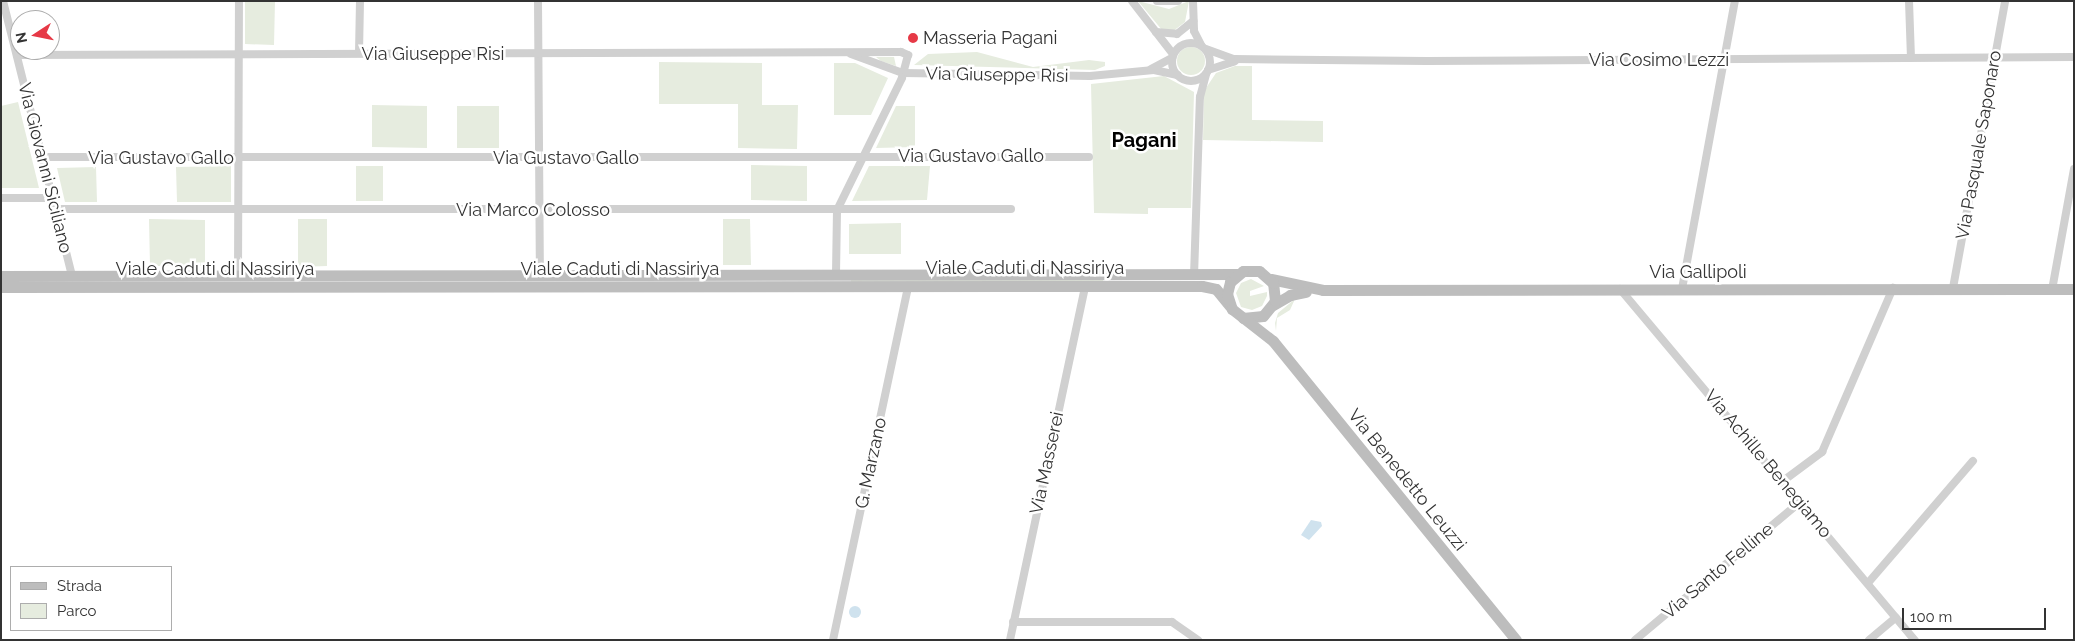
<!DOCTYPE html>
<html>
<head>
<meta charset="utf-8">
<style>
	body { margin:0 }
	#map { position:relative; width:2075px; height:641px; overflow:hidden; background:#fff; font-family:Raleway,sans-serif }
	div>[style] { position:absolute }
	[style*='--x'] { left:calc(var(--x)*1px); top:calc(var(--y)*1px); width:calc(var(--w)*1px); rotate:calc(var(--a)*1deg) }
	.green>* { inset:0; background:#e6ecdf }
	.round { border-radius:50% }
	.water>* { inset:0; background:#cfe2ee }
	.street>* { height:8px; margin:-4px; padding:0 4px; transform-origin:4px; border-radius:4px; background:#d0d0d0 }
	.street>.ring { margin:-4px; padding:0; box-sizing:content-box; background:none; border:8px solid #d0d0d0; border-radius:50% }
	.secondary>* { height:11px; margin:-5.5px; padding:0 5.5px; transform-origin:5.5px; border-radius:5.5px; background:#bdbdbd }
	.dots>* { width:14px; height:14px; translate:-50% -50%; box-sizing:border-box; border:2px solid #fff; border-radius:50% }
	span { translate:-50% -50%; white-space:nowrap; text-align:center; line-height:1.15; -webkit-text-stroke:5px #fff; paint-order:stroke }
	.poi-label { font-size:18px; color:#333 }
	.left { translate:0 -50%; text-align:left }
	.street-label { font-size:18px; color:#333 }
	.quarter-label { font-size:20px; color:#000; font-weight:700 }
	.frame { position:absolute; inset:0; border:2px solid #333; pointer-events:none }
	.legend { position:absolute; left:10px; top:566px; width:162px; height:65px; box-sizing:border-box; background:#fff; border:1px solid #adadad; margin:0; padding:6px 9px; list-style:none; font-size:15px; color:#333 }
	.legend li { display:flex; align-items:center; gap:10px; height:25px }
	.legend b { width:25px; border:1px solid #adadad }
	.north { position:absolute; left:10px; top:10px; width:50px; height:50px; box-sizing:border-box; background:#fff; border:1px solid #adadad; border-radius:50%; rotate:259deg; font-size:14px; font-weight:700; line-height:20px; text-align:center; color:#333 }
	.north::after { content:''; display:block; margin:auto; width:18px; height:22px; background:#e63946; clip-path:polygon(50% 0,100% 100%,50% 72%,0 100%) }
	.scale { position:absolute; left:1902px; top:608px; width:144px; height:22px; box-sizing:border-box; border:2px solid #333; border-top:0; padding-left:6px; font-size:15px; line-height:18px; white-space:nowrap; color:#333; -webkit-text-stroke:4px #fff; paint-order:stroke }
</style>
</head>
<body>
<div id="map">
	<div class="green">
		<div style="clip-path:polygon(245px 1px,275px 1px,274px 45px,245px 44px)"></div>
		<div style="clip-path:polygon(1138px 1px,1169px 9px,1189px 1px,1185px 22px,1172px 32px,1162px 30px)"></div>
		<div class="round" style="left:1177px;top:47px;width:28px;height:28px"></div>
		<div style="clip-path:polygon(977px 52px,1033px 67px,1089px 60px,1105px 62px,1105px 66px,1095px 70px,914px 65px,928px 54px)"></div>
		<div style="clip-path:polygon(876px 57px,894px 57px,896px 66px,881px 61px)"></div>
		<div style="clip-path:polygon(659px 62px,762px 63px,762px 105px,798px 105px,797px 149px,738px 148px,738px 104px,659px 104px)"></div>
		<div style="clip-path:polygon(834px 63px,855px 63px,888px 78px,871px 115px,834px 115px)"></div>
		<div style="clip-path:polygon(1235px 66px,1252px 66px,1252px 120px,1323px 121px,1323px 142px,1203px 140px,1204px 91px,1216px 73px)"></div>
		<div style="clip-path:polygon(1164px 76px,1194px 92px,1191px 208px,1148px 208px,1148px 214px,1094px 213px,1091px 84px)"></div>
		<div style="clip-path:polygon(18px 102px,39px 188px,1px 188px,1px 106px)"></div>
		<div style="clip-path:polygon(372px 105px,427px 106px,427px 148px,372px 147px)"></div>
		<div style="clip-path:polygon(457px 106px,499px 106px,499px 148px,457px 148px)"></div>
		<div style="clip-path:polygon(896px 106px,915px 106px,915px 147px,876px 148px)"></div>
		<div style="clip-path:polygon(751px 165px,807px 166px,807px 201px,751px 200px)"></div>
		<div style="clip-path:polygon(231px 166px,231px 202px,177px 202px,176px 167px)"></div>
		<div style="clip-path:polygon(356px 166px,383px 166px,383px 201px,356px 201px)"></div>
		<div style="clip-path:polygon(869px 166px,930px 166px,927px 200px,852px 201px)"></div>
		<div style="clip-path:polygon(96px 167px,97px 202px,65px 202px,57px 168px)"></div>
		<div style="clip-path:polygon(149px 219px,205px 220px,205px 266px,150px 266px)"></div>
		<div style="clip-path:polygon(298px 219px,327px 219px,327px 266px,298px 267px)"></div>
		<div style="clip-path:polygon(723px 219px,750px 219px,751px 265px,723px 265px)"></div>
		<div style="clip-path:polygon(901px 223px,901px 254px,849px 254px,849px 224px)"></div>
		<div style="clip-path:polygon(1103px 279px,1103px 282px,851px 283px,851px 280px)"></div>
		<div style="clip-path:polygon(1251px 279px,1264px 286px,1250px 291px,1250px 296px,1267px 292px,1267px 296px,1262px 306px,1252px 310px,1241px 307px,1236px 293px,1241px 283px)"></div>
		<div style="clip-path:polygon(1295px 299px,1290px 310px,1277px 318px,1276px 331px,1275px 323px,1278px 313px)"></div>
	</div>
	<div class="water">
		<div style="clip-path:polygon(1311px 520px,1321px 522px,1322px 526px,1309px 540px,1301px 535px)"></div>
		<div class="round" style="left:849px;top:606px;width:12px;height:12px"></div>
	</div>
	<div class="street">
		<div style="--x:3;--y:1;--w:284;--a:75.9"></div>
		<div style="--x:538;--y:1;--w:275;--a:89.6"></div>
		<div style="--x:1132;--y:1;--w:67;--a:52.3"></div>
		<div style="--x:1157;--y:1;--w:21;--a:0"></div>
		<div style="--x:1193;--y:1;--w:30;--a:88"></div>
		<div style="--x:1194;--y:31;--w:16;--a:63"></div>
		<div style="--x:1909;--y:1;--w:57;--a:88"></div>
		<div style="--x:1156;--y:32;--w:21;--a:5"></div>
		<div style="--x:1177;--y:34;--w:21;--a:-39"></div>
		<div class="ring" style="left:1172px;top:43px;width:30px;height:30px"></div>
		<div style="--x:1206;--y:49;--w:30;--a:20"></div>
		<div style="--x:1234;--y:59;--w:193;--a:0.6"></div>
		<div style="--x:1427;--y:61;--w:647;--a:-0.35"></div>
		<div style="--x:359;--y:53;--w:52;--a:-88.9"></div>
		<div style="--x:851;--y:54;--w:55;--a:20.1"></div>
		<div style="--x:903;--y:73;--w:187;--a:0.9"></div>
		<div style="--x:1090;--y:76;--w:64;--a:-5.4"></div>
		<div style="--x:1154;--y:70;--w:24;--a:12"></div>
		<div style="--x:17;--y:55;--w:884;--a:-0.19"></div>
		<div style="--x:901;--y:52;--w:8;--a:23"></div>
		<div style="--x:908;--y:55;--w:24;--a:105"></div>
		<div style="--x:902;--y:78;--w:147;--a:116.2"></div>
		<div style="--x:837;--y:210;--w:66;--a:90.9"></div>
		<div style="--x:1151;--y:69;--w:24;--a:-28"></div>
		<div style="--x:1208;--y:70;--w:28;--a:-18"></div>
		<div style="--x:42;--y:157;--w:1047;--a:0"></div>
		<div style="--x:1;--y:198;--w:51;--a:0"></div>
		<div style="--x:55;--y:209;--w:956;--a:0"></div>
		<div style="--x:1194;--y:276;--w:179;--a:-88.1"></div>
		<div style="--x:1200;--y:97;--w:24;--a:-75"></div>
		<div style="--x:238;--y:277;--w:276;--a:-89.8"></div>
		<div style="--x:1953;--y:288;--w:292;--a:-79.7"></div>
		<div style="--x:1620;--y:289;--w:459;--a:50"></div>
		<div style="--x:1682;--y:289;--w:293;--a:-79.6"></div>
		<div style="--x:2052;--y:290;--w:123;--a:-79.7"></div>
		<div style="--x:1783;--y:481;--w:49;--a:-36.6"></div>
		<div style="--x:1822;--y:452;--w:179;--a:-66.6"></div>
		<div style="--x:1868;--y:583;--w:161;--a:-49.3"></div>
		<div style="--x:1013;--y:622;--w:159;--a:0"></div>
		<div style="--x:1172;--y:622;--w:32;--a:35"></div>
		<div style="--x:833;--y:640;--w:362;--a:-78"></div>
		<div style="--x:1010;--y:640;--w:362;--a:-78"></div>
		<div style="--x:1635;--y:640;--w:215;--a:-39.9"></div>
		<div style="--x:1869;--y:640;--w:35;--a:-40"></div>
	</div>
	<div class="secondary">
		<div style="--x:1;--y:276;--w:1237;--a:-0.09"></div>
		<div style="--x:1271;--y:279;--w:53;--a:11.9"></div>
		<div style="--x:1323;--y:290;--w:751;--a:-0.08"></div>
		<div style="--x:1;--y:287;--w:1201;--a:-0.05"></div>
		<div style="--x:1202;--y:286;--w:14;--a:12"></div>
		<div style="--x:1216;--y:289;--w:22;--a:51"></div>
		<div style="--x:1273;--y:305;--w:20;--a:-30"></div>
		<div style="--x:1290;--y:295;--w:16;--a:-11"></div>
		<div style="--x:1243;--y:318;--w:20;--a:-6"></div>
		<div style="--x:1263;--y:316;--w:19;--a:-51"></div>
		<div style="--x:1275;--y:301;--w:18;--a:-96"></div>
		<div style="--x:1273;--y:283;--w:18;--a:-139"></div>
		<div style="--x:1259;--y:271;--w:16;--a:180"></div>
		<div style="--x:1243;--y:271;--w:17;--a:140"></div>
		<div style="--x:1230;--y:282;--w:12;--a:104"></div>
		<div style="--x:1227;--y:294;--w:16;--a:72"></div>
		<div style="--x:1232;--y:309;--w:52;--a:38"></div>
		<div style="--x:1273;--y:341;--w:385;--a:50.9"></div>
	</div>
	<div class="dots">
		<div style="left:913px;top:38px;background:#e63946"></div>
	</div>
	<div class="poi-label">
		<span class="left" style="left:923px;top:38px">Masseria Pagani</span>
	</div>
	<div class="street-label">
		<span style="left:433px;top:54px">Via Giuseppe Risi</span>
		<span style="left:1659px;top:60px">Via Cosimo Lezzi</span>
		<span style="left:997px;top:75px;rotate:1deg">Via Giuseppe Risi</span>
		<span style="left:1979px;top:145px;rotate:-80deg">Via Pasquale Saponaro</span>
		<span style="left:971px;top:156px">Via Gustavo Gallo</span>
		<span style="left:161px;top:158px">Via Gustavo Gallo</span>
		<span style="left:566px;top:158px">Via Gustavo Gallo</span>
		<span style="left:45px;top:168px;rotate:76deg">Via Giovanni Siciliano</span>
		<span style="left:533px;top:210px">Via Marco Colosso</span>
		<span style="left:1025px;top:268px">Viale Caduti di Nassiriya</span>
		<span style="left:215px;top:269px">Viale Caduti di Nassiriya</span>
		<span style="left:620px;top:269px">Viale Caduti di Nassiriya</span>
		<span style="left:1698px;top:272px">Via Gallipoli</span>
		<span style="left:871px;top:463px;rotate:-78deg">G. Marzano</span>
		<span style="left:1047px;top:463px;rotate:-78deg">Via Masserei</span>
		<span style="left:1768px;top:464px;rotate:50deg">Via Achille Benegiamo</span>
		<span style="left:1407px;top:480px;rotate:51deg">Via Benedetto Leuzzi</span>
		<span style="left:1718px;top:571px;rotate:-40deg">Via Santo Felline</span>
	</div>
	<div class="quarter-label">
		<span style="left:1144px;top:140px">Pagani</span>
	</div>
	<div class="frame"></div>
	<ul class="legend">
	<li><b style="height:6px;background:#bdbdbd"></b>Strada</li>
	<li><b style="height:14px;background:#e6ecdf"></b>Parco</li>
	</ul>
	<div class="north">N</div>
	<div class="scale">100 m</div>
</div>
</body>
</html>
